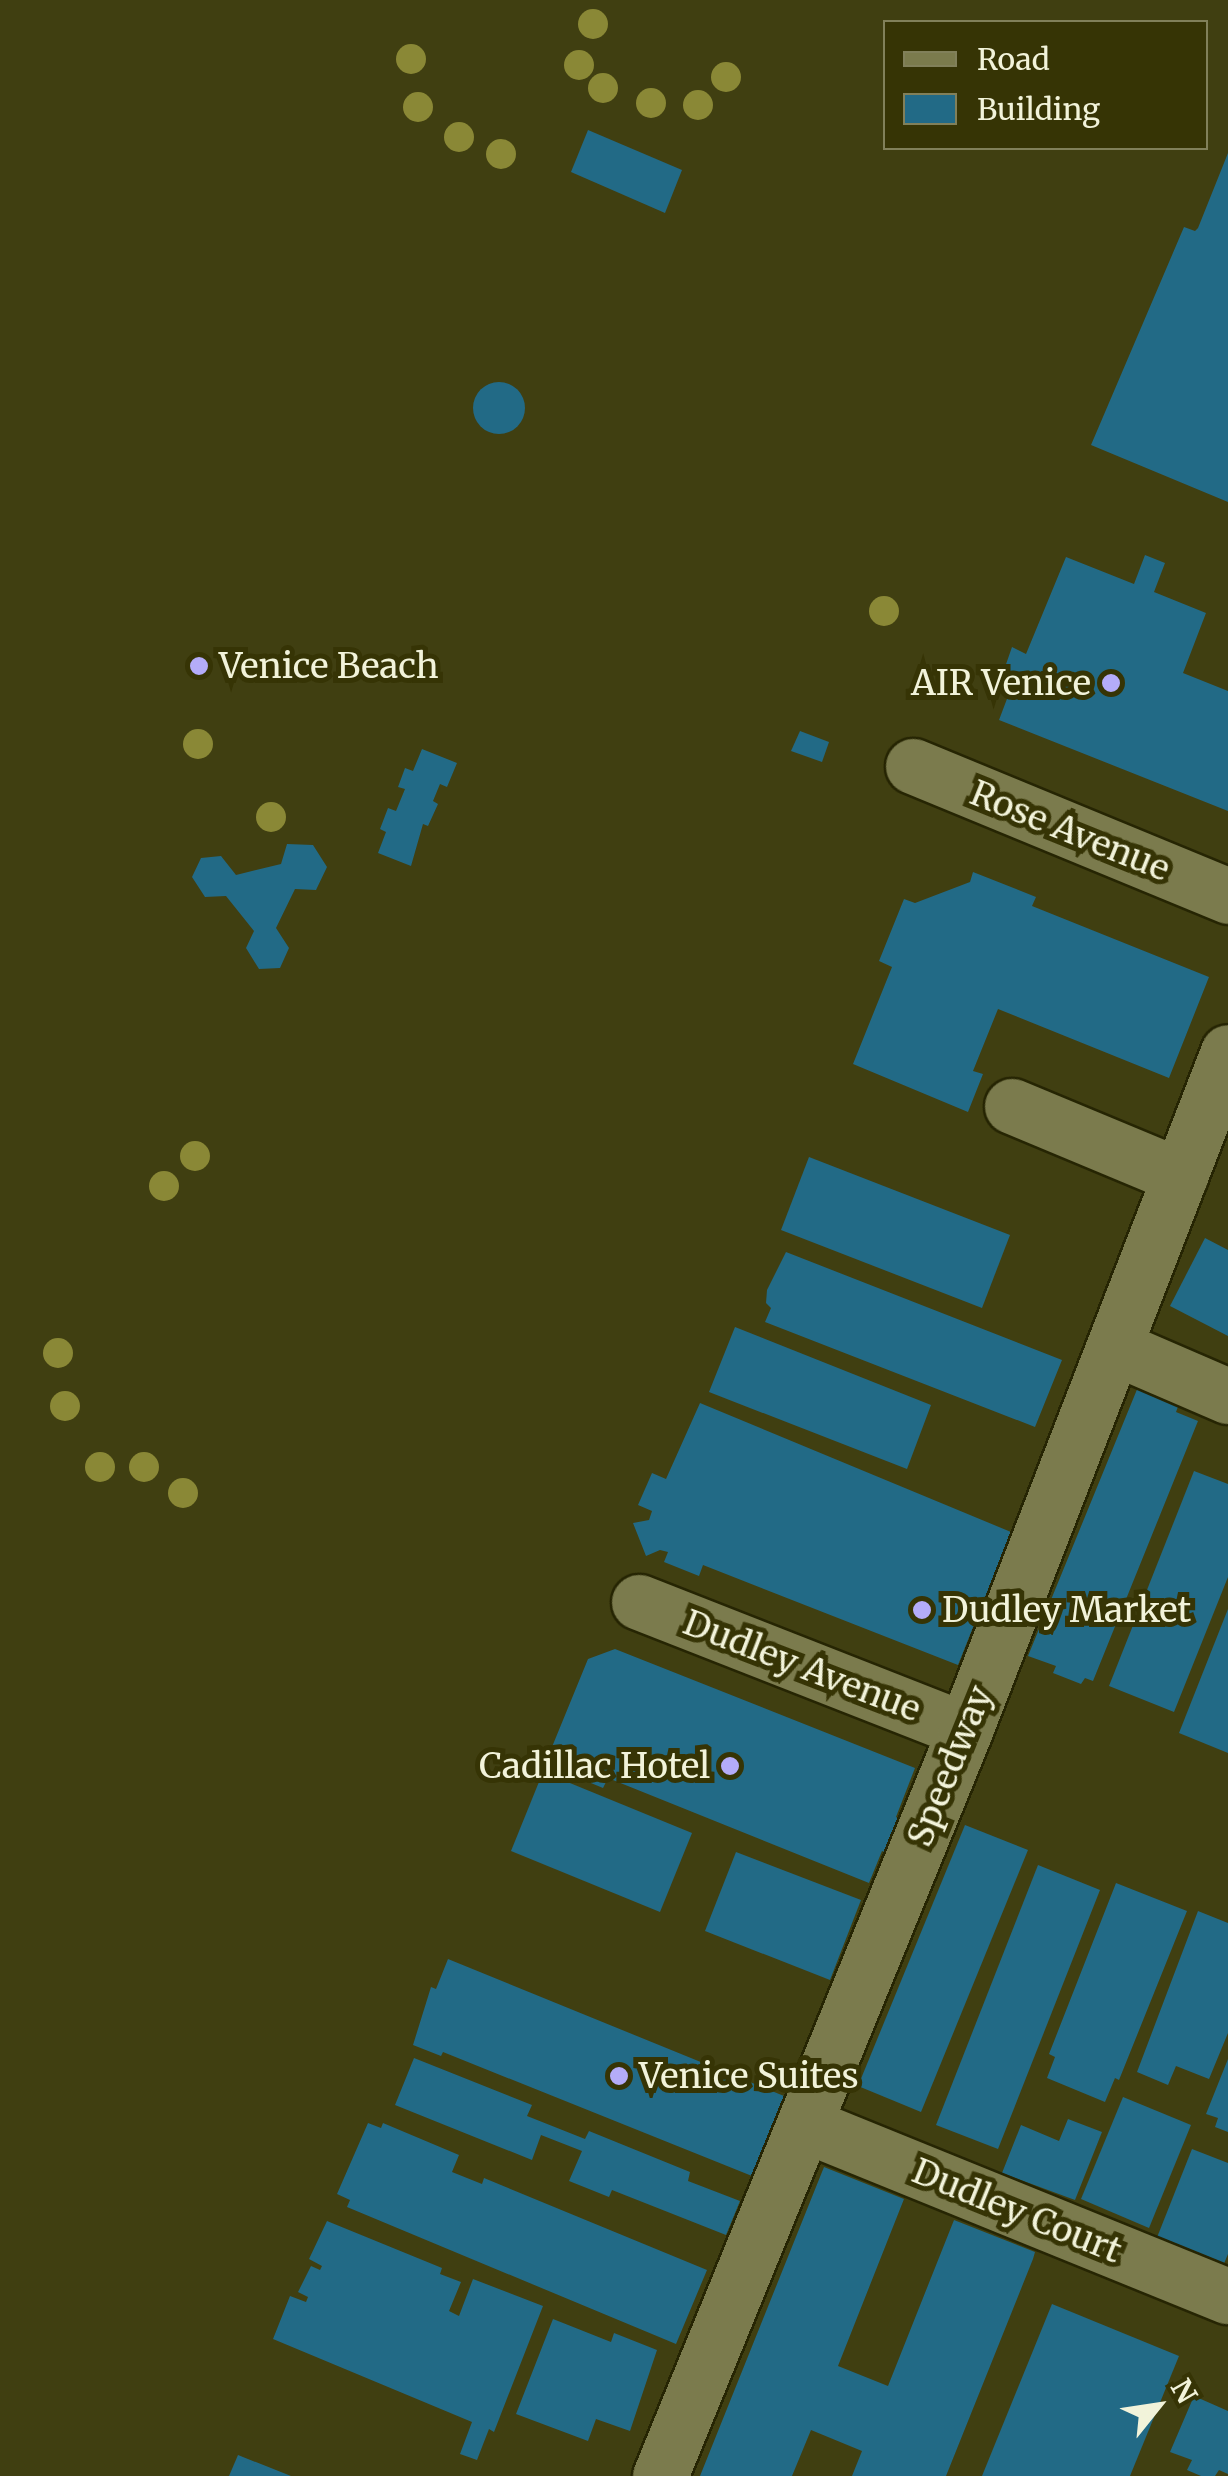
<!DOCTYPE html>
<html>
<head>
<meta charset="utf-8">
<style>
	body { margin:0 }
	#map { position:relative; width:1228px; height:2476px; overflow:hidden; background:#403f11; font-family:Merriweather,serif }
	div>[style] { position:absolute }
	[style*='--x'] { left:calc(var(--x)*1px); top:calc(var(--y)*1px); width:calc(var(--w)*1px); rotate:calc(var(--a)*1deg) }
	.building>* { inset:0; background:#226a86 }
	.round { border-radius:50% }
	.roads { filter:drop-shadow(2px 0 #262503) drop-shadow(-2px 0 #262503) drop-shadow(0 2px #262503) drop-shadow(0 -2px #262503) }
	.minor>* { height:55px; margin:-27.5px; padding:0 27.5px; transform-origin:27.5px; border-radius:27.5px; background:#7b7b4d }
	.trees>* { width:30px; height:30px; margin:-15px; border-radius:50%; background:#8a8836 }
	.dots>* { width:28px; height:28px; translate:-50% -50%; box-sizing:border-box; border:5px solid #363405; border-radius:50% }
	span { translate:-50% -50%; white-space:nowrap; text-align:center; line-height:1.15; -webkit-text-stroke:10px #363405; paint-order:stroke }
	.poi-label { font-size:35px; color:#f2f3da }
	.left { translate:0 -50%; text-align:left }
	.right { translate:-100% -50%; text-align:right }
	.street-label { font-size:35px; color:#f2f3da }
	.legend { position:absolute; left:883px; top:20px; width:325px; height:130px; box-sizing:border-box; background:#363405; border:2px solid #81805a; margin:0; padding:12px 18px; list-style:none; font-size:30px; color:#f2f3da }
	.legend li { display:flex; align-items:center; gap:20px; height:50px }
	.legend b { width:50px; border:2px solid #81805a }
	.north { position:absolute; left:1108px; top:2356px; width:100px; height:100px; -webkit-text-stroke:8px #363405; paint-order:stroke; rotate:60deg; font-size:28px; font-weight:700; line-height:40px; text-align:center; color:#f2f3da }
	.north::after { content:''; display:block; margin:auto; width:35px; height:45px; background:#f2f3da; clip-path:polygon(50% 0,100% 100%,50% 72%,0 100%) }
</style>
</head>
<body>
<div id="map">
	<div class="building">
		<div style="clip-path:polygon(588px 130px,682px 170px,665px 213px,571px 172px)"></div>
		<div style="clip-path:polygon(1228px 153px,1228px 502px,1091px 445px,1184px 227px,1195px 231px,1198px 228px)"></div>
		<div class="round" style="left:473px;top:382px;width:52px;height:52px"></div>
		<div style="clip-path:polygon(1145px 555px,1165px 563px,1154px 592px,1206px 613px,1183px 673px,1228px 691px,1228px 811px,999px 720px,1016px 675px,1004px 670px,1012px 647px,1026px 654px,1066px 557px,1134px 584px)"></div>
		<div style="clip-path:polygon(800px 731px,829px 742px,822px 762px,791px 751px)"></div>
		<div style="clip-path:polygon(422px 749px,457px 763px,447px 787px,440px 784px,433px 801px,438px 804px,428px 826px,423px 824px,411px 866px,378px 853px,386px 832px,380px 829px,388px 808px,396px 811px,405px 789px,398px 787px,405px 768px,413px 771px)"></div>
		<div style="clip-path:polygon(287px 844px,313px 845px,327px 867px,316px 890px,295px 889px,276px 928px,289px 948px,280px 968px,259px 969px,246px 948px,254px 931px,226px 896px,205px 897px,192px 877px,201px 858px,221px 856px,236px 875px,281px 864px)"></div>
		<div style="clip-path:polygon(973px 872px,1036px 897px,1032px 906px,1209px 977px,1169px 1078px,998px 1009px,973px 1071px,983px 1074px,968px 1112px,853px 1064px,892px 967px,879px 961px,904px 899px,915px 903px,970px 882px)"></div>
		<div style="clip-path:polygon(809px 1157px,1010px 1235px,982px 1308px,781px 1230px)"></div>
		<div style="clip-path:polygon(1205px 1238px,1228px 1250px,1228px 1336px,1170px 1306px)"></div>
		<div style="clip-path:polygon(786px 1252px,1062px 1360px,1035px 1427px,765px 1322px,771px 1308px,766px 1303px,767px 1290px)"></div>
		<div style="clip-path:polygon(735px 1327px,931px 1405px,907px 1469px,709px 1392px)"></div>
		<div style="clip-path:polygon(1138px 1387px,1179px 1404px,1176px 1412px,1198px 1421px,1093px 1681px,1085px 1678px,1081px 1684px,1053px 1673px,1056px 1666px,1028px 1656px)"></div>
		<div style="clip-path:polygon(700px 1403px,1011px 1532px,958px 1665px,703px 1565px,699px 1576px,664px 1562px,668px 1552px,660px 1550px,646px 1556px,633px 1523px,649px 1520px,652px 1511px,638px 1505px,652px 1473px,666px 1479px)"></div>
		<div style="clip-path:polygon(1194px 1471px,1228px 1484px,1228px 1577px,1174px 1712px,1109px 1686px)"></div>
		<div style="clip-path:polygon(1228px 1609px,1228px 1753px,1179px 1733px)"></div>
		<div style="clip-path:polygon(615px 1649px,915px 1768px,896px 1817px,905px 1822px,893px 1855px,882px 1851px,869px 1883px,608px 1778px,603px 1788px,545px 1764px,588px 1659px)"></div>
		<div style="clip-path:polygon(543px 1772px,692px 1833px,660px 1912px,511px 1851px)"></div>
		<div style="clip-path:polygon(965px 1825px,1028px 1850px,921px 2112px,858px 2086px)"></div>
		<div style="clip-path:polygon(736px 1852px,861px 1900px,830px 1980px,705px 1931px)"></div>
		<div style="clip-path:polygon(1038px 1865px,1100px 1890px,998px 2149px,936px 2125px)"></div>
		<div style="clip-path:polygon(1116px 1883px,1187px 1911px,1119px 2080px,1115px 2078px,1105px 2102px,1047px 2078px,1055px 2057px,1049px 2054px)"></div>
		<div style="clip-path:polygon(1198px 1911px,1228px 1923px,1228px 2033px,1209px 2079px,1176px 2066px,1168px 2085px,1137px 2072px)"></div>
		<div style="clip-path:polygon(448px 1959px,784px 2096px,774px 2123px,782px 2127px,772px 2151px,764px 2147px,752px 2176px,443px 2052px,441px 2056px,413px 2045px,431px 1987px,436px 1989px)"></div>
		<div style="clip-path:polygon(414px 2058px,532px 2105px,527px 2116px,585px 2139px,589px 2131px,690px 2172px,688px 2181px,740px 2201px,726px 2235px,612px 2190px,609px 2197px,569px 2181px,582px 2151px,541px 2135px,532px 2160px,395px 2105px)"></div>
		<div style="clip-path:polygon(1228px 2059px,1228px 2132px,1215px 2127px,1218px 2118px,1206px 2114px)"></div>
		<div style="clip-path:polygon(1123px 2097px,1191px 2125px,1149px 2228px,1081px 2199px)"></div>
		<div style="clip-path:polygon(1068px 2119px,1102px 2132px,1075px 2200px,1002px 2173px,1021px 2125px,1059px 2141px)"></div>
		<div style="clip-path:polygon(368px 2123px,381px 2128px,383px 2123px,459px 2155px,452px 2172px,482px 2184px,484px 2178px,707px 2270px,676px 2344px,347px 2207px,350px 2200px,337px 2194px)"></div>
		<div style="clip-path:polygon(1192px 2149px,1228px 2163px,1228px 2254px,1223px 2266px,1156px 2240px)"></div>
		<div style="clip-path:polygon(824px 2167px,904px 2199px,838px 2366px,888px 2386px,954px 2220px,1035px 2252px,1033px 2259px,946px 2476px,852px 2476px,862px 2451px,811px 2430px,792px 2476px,700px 2476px)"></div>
		<div style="clip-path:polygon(327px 2221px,442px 2268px,440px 2274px,461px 2282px,449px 2311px,459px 2316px,473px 2279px,543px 2306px,494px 2432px,489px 2429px,477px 2460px,460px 2454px,472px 2422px,273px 2339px,290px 2296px,306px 2302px,308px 2297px,298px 2292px,311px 2266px,320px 2270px,322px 2266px,309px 2259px)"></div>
		<div style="clip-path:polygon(1052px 2304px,1179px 2356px,1130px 2476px,982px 2476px)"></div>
		<div style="clip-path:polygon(553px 2319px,611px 2342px,614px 2333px,657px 2350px,630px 2431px,596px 2419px,588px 2441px,516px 2414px)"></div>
		<div style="clip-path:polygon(1194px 2396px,1228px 2411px,1228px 2474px,1219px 2470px,1215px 2476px,1201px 2476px,1187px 2470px,1192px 2460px,1170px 2452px)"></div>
		<div style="clip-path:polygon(238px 2455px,291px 2476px,229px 2476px)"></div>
	</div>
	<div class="roads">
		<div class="minor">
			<div style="--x:913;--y:766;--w:341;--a:22.4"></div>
			<div style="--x:1012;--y:1106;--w:182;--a:22.6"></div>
			<div style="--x:1114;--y:1347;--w:124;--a:23.3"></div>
			<div style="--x:639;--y:1602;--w:350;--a:21.4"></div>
			<div style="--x:806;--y:2125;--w:455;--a:22.1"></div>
			<div style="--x:660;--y:2476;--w:806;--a:-67.76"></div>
			<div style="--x:965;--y:1730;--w:727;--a:-68.8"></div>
		</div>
	</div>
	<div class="trees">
		<div style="left:593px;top:24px"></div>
		<div style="left:411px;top:59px"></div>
		<div style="left:579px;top:65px"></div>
		<div style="left:726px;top:77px"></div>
		<div style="left:603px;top:88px"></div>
		<div style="left:651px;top:103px"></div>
		<div style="left:698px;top:105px"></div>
		<div style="left:418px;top:107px"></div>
		<div style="left:459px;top:137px"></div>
		<div style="left:501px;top:154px"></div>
		<div style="left:884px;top:611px"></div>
		<div style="left:198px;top:744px"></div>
		<div style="left:271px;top:817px"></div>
		<div style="left:195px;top:1156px"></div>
		<div style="left:164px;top:1186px"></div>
		<div style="left:58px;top:1353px"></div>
		<div style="left:65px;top:1406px"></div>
		<div style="left:100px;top:1467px"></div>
		<div style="left:144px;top:1467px"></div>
		<div style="left:183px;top:1493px"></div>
	</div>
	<div class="dots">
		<div style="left:199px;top:666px;background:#b4acf9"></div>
		<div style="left:1111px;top:683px;background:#b4acf9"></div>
		<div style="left:922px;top:1610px;background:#b4acf9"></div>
		<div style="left:730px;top:1766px;background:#b4acf9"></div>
		<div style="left:619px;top:2076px;background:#b4acf9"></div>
	</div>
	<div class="poi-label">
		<span class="left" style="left:219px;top:666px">Venice Beach</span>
		<span class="right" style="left:1091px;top:683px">AIR Venice</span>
		<span class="left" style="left:942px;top:1610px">Dudley Market</span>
		<span class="right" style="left:710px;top:1766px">Cadillac Hotel</span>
		<span class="left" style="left:639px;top:2076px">Venice Suites</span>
	</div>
	<div class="street-label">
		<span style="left:1070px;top:831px;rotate:22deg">Rose Avenue</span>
		<span style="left:802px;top:1666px;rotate:21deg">Dudley Avenue</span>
		<span style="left:950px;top:1766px;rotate:-68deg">Speedway</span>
		<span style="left:1017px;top:2211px;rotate:22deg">Dudley Court</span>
	</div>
	<ul class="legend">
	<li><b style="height:12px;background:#7b7b4d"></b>Road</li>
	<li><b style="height:28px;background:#226a86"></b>Building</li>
	</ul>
	<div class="north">N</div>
</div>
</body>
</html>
